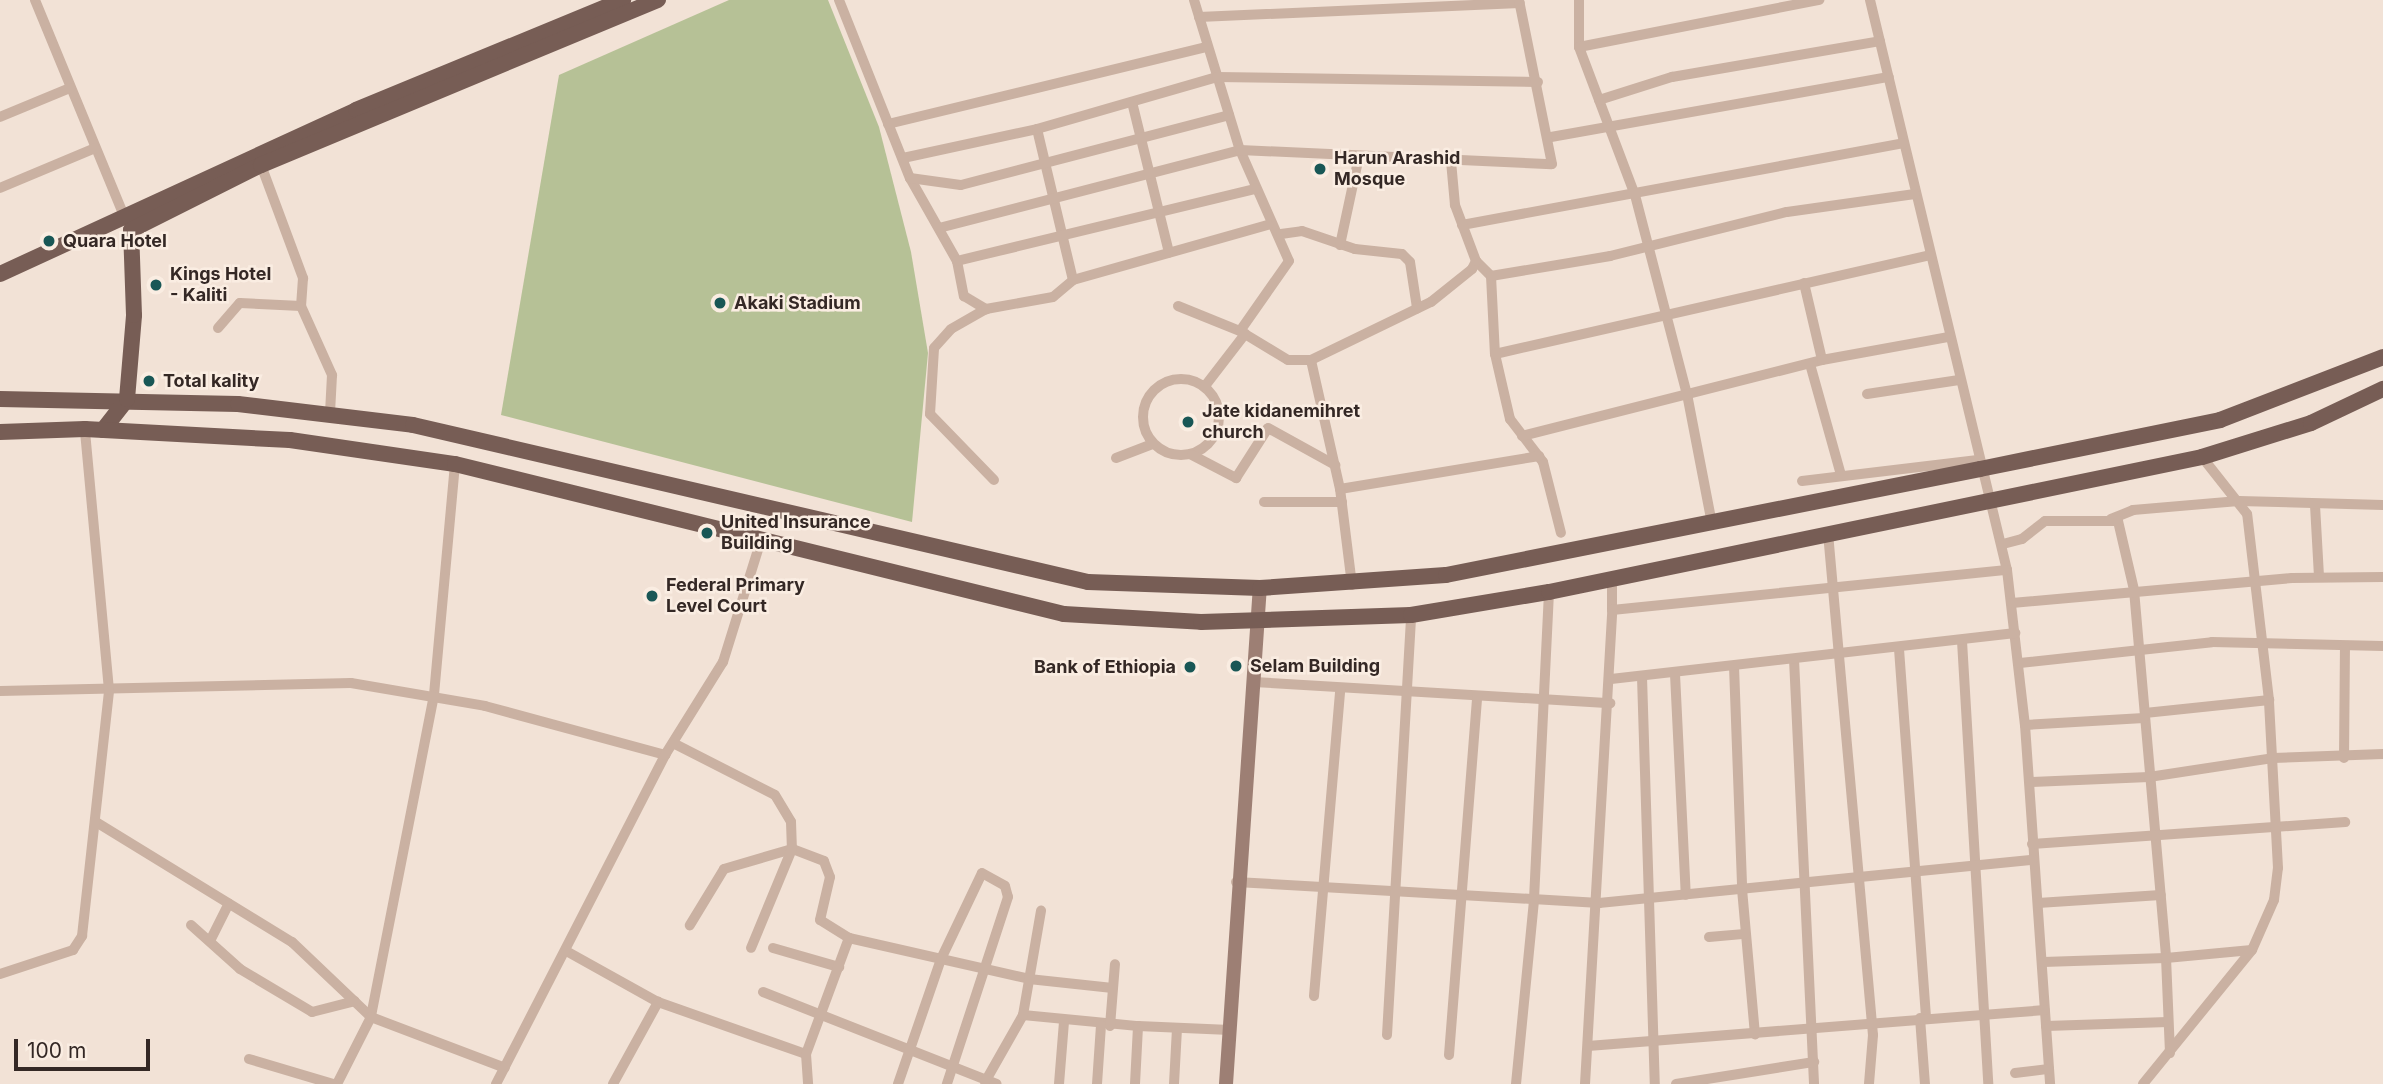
<!DOCTYPE html>
<html>
<head>
<meta charset="utf-8">
<style>
	body { margin:0 }
	#map { position:relative; width:2383px; height:1084px; overflow:hidden; background:#f2e2d6; font-family:Inter,sans-serif }
	div>[style] { position:absolute }
	[style*='--x'] { left:calc(var(--x)*1px); top:calc(var(--y)*1px); width:calc(var(--w)*1px); rotate:calc(var(--a)*1deg) }
	.green>* { inset:0; background:#b6c196 }
	.street>* { height:10px; margin:-5px; padding:0 5px; transform-origin:5px; border-radius:5px; background:#cab1a2 }
	.street>.ring { margin:-5px; padding:0; box-sizing:content-box; background:none; border:10px solid #cab1a2; border-radius:50% }
	.secondary>* { height:14px; margin:-7px; padding:0 7px; transform-origin:7px; border-radius:7px; background:#9d7f74 }
	.primary>* { height:16px; margin:-8px; padding:0 8px; transform-origin:8px; border-radius:8px; background:#775d55 }
	.dots>* { width:19px; height:19px; translate:-50% -50%; box-sizing:border-box; border:4px solid #faede2; border-radius:50% }
	span { translate:-50% -50%; white-space:nowrap; text-align:center; line-height:1.15; -webkit-text-stroke:5px #faede2; paint-order:stroke }
	.poi-label { font-size:18px; color:#342825; font-weight:700 }
	.left { translate:0 -50%; text-align:left }
	.right { translate:-100% -50%; text-align:right }
	.scale { position:absolute; left:14px; top:1039px; width:136px; height:32px; box-sizing:border-box; border:4px solid #342825; border-top:0; padding-left:9px; font-size:21px; line-height:24px; white-space:nowrap; color:#342825; -webkit-text-stroke:5px #faede2; paint-order:stroke }
</style>
</head>
<body>
<div id="map">
	<div class="green">
		<div style="clip-path:polygon(729px 0,828px 0,879px 127px,911px 252px,928px 353px,912px 522px,501px 415px,559px 75px)"></div>
	</div>
	<div class="street">
		<div style="--x:35;--y:0;--w:239;--a:67.6"></div>
		<div style="--x:839;--y:0;--w:192;--a:68.3"></div>
		<div style="--x:910;--y:178;--w:95;--a:60.5"></div>
		<div style="--x:957;--y:261;--w:36;--a:79"></div>
		<div style="--x:964;--y:296;--w:26;--a:31"></div>
		<div style="--x:1194;--y:0;--w:157;--a:73"></div>
		<div style="--x:1240;--y:150;--w:121;--a:66.2"></div>
		<div style="--x:1289;--y:261;--w:85;--a:125"></div>
		<div style="--x:1579;--y:0;--w:47;--a:90"></div>
		<div style="--x:1579;--y:47;--w:158;--a:69.3"></div>
		<div style="--x:1635;--y:195;--w:206;--a:75.4"></div>
		<div style="--x:1687;--y:394;--w:132;--a:79.1"></div>
		<div style="--x:1870;--y:0;--w:586;--a:76.49"></div>
		<div style="--x:2007;--y:570;--w:156;--a:83.4"></div>
		<div style="--x:2025;--y:725;--w:360;--a:86"></div>
		<div style="--x:1199;--y:17;--w:321;--a:-2.5"></div>
		<div style="--x:1579;--y:47;--w:245;--a:-11.1"></div>
		<div style="--x:1599;--y:100;--w:77;--a:-17.5"></div>
		<div style="--x:1672;--y:77;--w:211;--a:-9.8"></div>
		<div style="--x:1132;--y:102;--w:155;--a:76.2"></div>
		<div style="--x:0;--y:117;--w:76;--a:-22.5"></div>
		<div style="--x:888;--y:124;--w:328;--a:-13.6"></div>
		<div style="--x:1037;--y:129;--w:155;--a:76.6"></div>
		<div style="--x:1551;--y:137;--w:343;--a:-10.1"></div>
		<div style="--x:903;--y:158;--w:137;--a:-12.2"></div>
		<div style="--x:1037;--y:129;--w:187;--a:-16.1"></div>
		<div style="--x:1217;--y:77;--w:321;--a:0.9"></div>
		<div style="--x:261;--y:165;--w:121;--a:69.6"></div>
		<div style="--x:303;--y:278;--w:28;--a:94"></div>
		<div style="--x:910;--y:178;--w:51;--a:7.8"></div>
		<div style="--x:961;--y:185;--w:277;--a:-14.6"></div>
		<div style="--x:0;--y:188;--w:103;--a:-22.8"></div>
		<div style="--x:1462;--y:225;--w:449;--a:-10.5"></div>
		<div style="--x:939;--y:228;--w:311;--a:-14.5"></div>
		<div style="--x:1240;--y:150;--w:312;--a:2.6"></div>
		<div style="--x:1552;--y:164;--w:167;--a:-101.4"></div>
		<div style="--x:1281;--y:234;--w:21;--a:-8"></div>
		<div style="--x:1302;--y:231;--w:56;--a:18.8"></div>
		<div style="--x:1355;--y:249;--w:47;--a:6.1"></div>
		<div style="--x:1402;--y:254;--w:11;--a:45"></div>
		<div style="--x:1410;--y:262;--w:47;--a:81.3"></div>
		<div style="--x:1340;--y:245;--w:91;--a:-77.9"></div>
		<div style="--x:957;--y:261;--w:307;--a:-13.6"></div>
		<div style="--x:1476;--y:261;--w:21;--a:45"></div>
		<div style="--x:1491;--y:276;--w:78;--a:87.1"></div>
		<div style="--x:1495;--y:354;--w:67;--a:77"></div>
		<div style="--x:1510;--y:419;--w:54;--a:52.5"></div>
		<div style="--x:1543;--y:462;--w:73;--a:75.8"></div>
		<div style="--x:1491;--y:276;--w:121;--a:-9.5"></div>
		<div style="--x:1610;--y:256;--w:182;--a:-14"></div>
		<div style="--x:1787;--y:212;--w:129;--a:-8"></div>
		<div style="--x:1804;--y:283;--w:79;--a:76.8"></div>
		<div style="--x:1178;--y:306;--w:67;--a:22"></div>
		<div style="--x:1240;--y:331;--w:56;--a:31.1"></div>
		<div style="--x:1288;--y:360;--w:23;--a:0"></div>
		<div style="--x:218;--y:328;--w:33;--a:-49"></div>
		<div style="--x:240;--y:303;--w:61;--a:2.8"></div>
		<div style="--x:301;--y:306;--w:76;--a:65.8"></div>
		<div style="--x:332;--y:375;--w:38;--a:93"></div>
		<div style="--x:1495;--y:354;--w:445;--a:-12.8"></div>
		<div style="--x:1810;--y:364;--w:115;--a:74.4"></div>
		<div class="ring" style="left:1143px;top:379px;width:66px;height:66px"></div>
		<div style="--x:1205;--y:386;--w:66;--a:-52.4"></div>
		<div style="--x:1867;--y:394;--w:93;--a:-8.7"></div>
		<div style="--x:1522;--y:436;--w:309;--a:-14.2"></div>
		<div style="--x:1822;--y:360;--w:129;--a:-10.3"></div>
		<div style="--x:1192;--y:455;--w:50;--a:27.6"></div>
		<div style="--x:1236;--y:478;--w:59;--a:-57.4"></div>
		<div style="--x:1268;--y:428;--w:77;--a:28.9"></div>
		<div style="--x:1116;--y:458;--w:39;--a:-21"></div>
		<div style="--x:455;--y:464;--w:232;--a:95.2"></div>
		<div style="--x:434;--y:695;--w:328;--a:101.1"></div>
		<div style="--x:371;--y:1017;--w:143;--a:20.8"></div>
		<div style="--x:994;--y:480;--w:92;--a:-134.1"></div>
		<div style="--x:930;--y:414;--w:66;--a:-86.5"></div>
		<div style="--x:934;--y:348;--w:25;--a:-48"></div>
		<div style="--x:951;--y:329;--w:40;--a:-29.7"></div>
		<div style="--x:986;--y:309;--w:68;--a:-10.2"></div>
		<div style="--x:1053;--y:297;--w:26;--a:-40"></div>
		<div style="--x:1073;--y:280;--w:203;--a:-15.8"></div>
		<div style="--x:1802;--y:481;--w:177;--a:-6.8"></div>
		<div style="--x:1340;--y:489;--w:202;--a:-9.4"></div>
		<div style="--x:1264;--y:502;--w:78;--a:0"></div>
		<div style="--x:2315;--y:505;--w:71;--a:86.8"></div>
		<div style="--x:2111;--y:519;--w:24;--a:-22"></div>
		<div style="--x:2133;--y:510;--w:106;--a:-4.9"></div>
		<div style="--x:2239;--y:501;--w:144;--a:1.6"></div>
		<div style="--x:1828;--y:533;--w:504;--a:84.88"></div>
		<div style="--x:1873;--y:1035;--w:49;--a:94.7"></div>
		<div style="--x:2003;--y:544;--w:20;--a:-15"></div>
		<div style="--x:2022;--y:539;--w:29;--a:-38"></div>
		<div style="--x:2045;--y:521;--w:73;--a:0"></div>
		<div style="--x:2118;--y:521;--w:71;--a:76.9"></div>
		<div style="--x:2134;--y:590;--w:369;--a:85"></div>
		<div style="--x:2166;--y:958;--w:123;--a:178.1"></div>
		<div style="--x:1612;--y:579;--w:31;--a:90"></div>
		<div style="--x:1352;--y:585;--w:97;--a:-97.1"></div>
		<div style="--x:1340;--y:489;--w:132;--a:-102.7"></div>
		<div style="--x:1311;--y:360;--w:133;--a:-25.8"></div>
		<div style="--x:1431;--y:302;--w:53;--a:-38.8"></div>
		<div style="--x:1472;--y:269;--w:9;--a:-63"></div>
		<div style="--x:1476;--y:261;--w:60;--a:-110.6"></div>
		<div style="--x:1455;--y:205;--w:44;--a:-95.2"></div>
		<div style="--x:2012;--y:603;--w:281;--a:-5.1"></div>
		<div style="--x:2292;--y:578;--w:91;--a:-0.6"></div>
		<div style="--x:1962;--y:641;--w:444;--a:86.6"></div>
		<div style="--x:1899;--y:649;--w:369;--a:85.8"></div>
		<div style="--x:1794;--y:659;--w:425;--a:87.3"></div>
		<div style="--x:2020;--y:663;--w:193;--a:-6.2"></div>
		<div style="--x:2212;--y:642;--w:171;--a:1.3"></div>
		<div style="--x:1734;--y:666;--w:223;--a:87.9"></div>
		<div style="--x:1742;--y:889;--w:146;--a:84.9"></div>
		<div style="--x:1675;--y:674;--w:221;--a:87.2"></div>
		<div style="--x:1642;--y:677;--w:407;--a:88.2"></div>
		<div style="--x:1611;--y:679;--w:407;--a:-6.5"></div>
		<div style="--x:1254;--y:682;--w:357;--a:3.4"></div>
		<div style="--x:0;--y:691;--w:351;--a:-1.3"></div>
		<div style="--x:351;--y:683;--w:136;--a:9.7"></div>
		<div style="--x:485;--y:706;--w:187;--a:15.2"></div>
		<div style="--x:2145;--y:713;--w:125;--a:-6"></div>
		<div style="--x:2269;--y:700;--w:187;--a:-96.7"></div>
		<div style="--x:2247;--y:514;--w:73;--a:-128.3"></div>
		<div style="--x:2025;--y:725;--w:119;--a:-3.4"></div>
		<div style="--x:673;--y:743;--w:114;--a:27"></div>
		<div style="--x:775;--y:795;--w:31;--a:59"></div>
		<div style="--x:791;--y:822;--w:27;--a:88"></div>
		<div style="--x:792;--y:849;--w:71;--a:163.6"></div>
		<div style="--x:724;--y:869;--w:66;--a:121.3"></div>
		<div style="--x:2344;--y:758;--w:111;--a:-89.5"></div>
		<div style="--x:2030;--y:782;--w:119;--a:-2.4"></div>
		<div style="--x:2149;--y:777;--w:125;--a:-8.7"></div>
		<div style="--x:2273;--y:758;--w:110;--a:-2.1"></div>
		<div style="--x:96;--y:822;--w:230;--a:31.5"></div>
		<div style="--x:292;--y:942;--w:109;--a:43.5"></div>
		<div style="--x:371;--y:1017;--w:75;--a:116.9"></div>
		<div style="--x:2032;--y:844;--w:314;--a:-4"></div>
		<div style="--x:1236;--y:882;--w:364;--a:3.3"></div>
		<div style="--x:1599;--y:903;--w:436;--a:-5.7"></div>
		<div style="--x:2038;--y:903;--w:123;--a:-3.7"></div>
		<div style="--x:191;--y:925;--w:66;--a:41.9"></div>
		<div style="--x:240;--y:969;--w:84;--a:30.8"></div>
		<div style="--x:312;--y:1012;--w:44;--a:-14.3"></div>
		<div style="--x:1709;--y:937;--w:36;--a:-5"></div>
		<div style="--x:849;--y:938;--w:185;--a:12.8"></div>
		<div style="--x:1029;--y:979;--w:84;--a:6.1"></div>
		<div style="--x:210;--y:941;--w:42;--a:-63.4"></div>
		<div style="--x:773;--y:948;--w:69;--a:16.1"></div>
		<div style="--x:568;--y:952;--w:103;--a:29.1"></div>
		<div style="--x:658;--y:1002;--w:157;--a:19.4"></div>
		<div style="--x:806;--y:1054;--w:124;--a:-69.7"></div>
		<div style="--x:849;--y:938;--w:34;--a:-148"></div>
		<div style="--x:820;--y:920;--w:44;--a:-76.9"></div>
		<div style="--x:830;--y:877;--w:17;--a:-111"></div>
		<div style="--x:824;--y:861;--w:34;--a:-159"></div>
		<div style="--x:792;--y:849;--w:107;--a:112.5"></div>
		<div style="--x:0;--y:974;--w:77;--a:-18.2"></div>
		<div style="--x:73;--y:950;--w:17;--a:-57"></div>
		<div style="--x:82;--y:936;--w:247;--a:-83.7"></div>
		<div style="--x:109;--y:690;--w:262;--a:-95.3"></div>
		<div style="--x:763;--y:992;--w:251;--a:21.5"></div>
		<div style="--x:1314;--y:996;--w:307;--a:-85.1"></div>
		<div style="--x:1023;--y:1015;--w:116;--a:5.5"></div>
		<div style="--x:1920;--y:1018;--w:66;--a:85.7"></div>
		<div style="--x:1110;--y:1026;--w:62;--a:-85.4"></div>
		<div style="--x:2046;--y:1026;--w:122;--a:-1.9"></div>
		<div style="--x:1387;--y:1035;--w:421;--a:-86.7"></div>
		<div style="--x:1588;--y:1046;--w:458;--a:-4.5"></div>
		<div style="--x:2170;--y:1053;--w:95;--a:-92.4"></div>
		<div style="--x:2166;--y:958;--w:86;--a:-5.3"></div>
		<div style="--x:2252;--y:950;--w:55;--a:-66.3"></div>
		<div style="--x:2274;--y:900;--w:32;--a:-83"></div>
		<div style="--x:2278;--y:868;--w:168;--a:-93.1"></div>
		<div style="--x:806;--y:1054;--w:30;--a:86"></div>
		<div style="--x:1449;--y:1055;--w:360;--a:-85.5"></div>
		<div style="--x:249;--y:1059;--w:88;--a:16.6"></div>
		<div style="--x:2015;--y:1073;--w:34;--a:-7"></div>
		<div style="--x:985;--y:1082;--w:77;--a:-60.4"></div>
		<div style="--x:1023;--y:1015;--w:106;--a:-80.2"></div>
		<div style="--x:496;--y:1084;--w:370;--a:-62.8"></div>
		<div style="--x:665;--y:755;--w:110;--a:-58.1"></div>
		<div style="--x:723;--y:662;--w:131;--a:-72.7"></div>
		<div style="--x:613;--y:1084;--w:94;--a:-61.2"></div>
		<div style="--x:898;--y:1084;--w:132;--a:-71"></div>
		<div style="--x:941;--y:959;--w:95;--a:-64.5"></div>
		<div style="--x:982;--y:873;--w:26;--a:29"></div>
		<div style="--x:1005;--y:886;--w:11;--a:75"></div>
		<div style="--x:1008;--y:897;--w:197;--a:108.1"></div>
		<div style="--x:1059;--y:1084;--w:62;--a:-85.4"></div>
		<div style="--x:1097;--y:1084;--w:59;--a:-86.1"></div>
		<div style="--x:1135;--y:1084;--w:58;--a:-87"></div>
		<div style="--x:1138;--y:1026;--w:92;--a:2.5"></div>
		<div style="--x:1174;--y:1084;--w:55;--a:-86.9"></div>
		<div style="--x:1516;--y:1084;--w:186;--a:-84.4"></div>
		<div style="--x:1534;--y:899;--w:307;--a:-87.2"></div>
		<div style="--x:1585;--y:1084;--w:475;--a:-86.7"></div>
		<div style="--x:1612;--y:610;--w:397;--a:-5.8"></div>
		<div style="--x:1676;--y:1084;--w:140;--a:-9.1"></div>
		<div style="--x:2143;--y:1084;--w:173;--a:-50.9"></div>
	</div>
	<div class="secondary">
		<div style="--x:1226;--y:1084;--w:497;--a:-86.1"></div>
	</div>
	<div class="primary">
		<div style="--x:0;--y:274;--w:392;--a:-24.7"></div>
		<div style="--x:356;--y:110;--w:289;--a:-22.4"></div>
		<div style="--x:0;--y:399;--w:238;--a:1.2"></div>
		<div style="--x:238;--y:404;--w:176;--a:6.8"></div>
		<div style="--x:413;--y:425;--w:693;--a:13.09"></div>
		<div style="--x:1088;--y:582;--w:172;--a:2"></div>
		<div style="--x:1260;--y:588;--w:186;--a:-4"></div>
		<div style="--x:1446;--y:575;--w:544;--a:-11.23"></div>
		<div style="--x:1980;--y:469;--w:245;--a:-11.5"></div>
		<div style="--x:2220;--y:420;--w:175;--a:-21.1"></div>
		<div style="--x:103;--y:430;--w:39;--a:-52"></div>
		<div style="--x:127;--y:399;--w:84;--a:-85.2"></div>
		<div style="--x:134;--y:315;--w:85;--a:-92"></div>
		<div style="--x:131;--y:230;--w:145;--a:-26.6"></div>
		<div style="--x:261;--y:165;--w:430;--a:-22.6"></div>
		<div style="--x:0;--y:432;--w:85;--a:-2"></div>
		<div style="--x:85;--y:429;--w:205;--a:3.1"></div>
		<div style="--x:290;--y:440;--w:167;--a:8.3"></div>
		<div style="--x:455;--y:464;--w:627;--a:13.84"></div>
		<div style="--x:1064;--y:614;--w:137;--a:3.3"></div>
		<div style="--x:1201;--y:622;--w:210;--a:-1.9"></div>
		<div style="--x:1411;--y:615;--w:140;--a:-9.5"></div>
		<div style="--x:1549;--y:592;--w:667;--a:-11.68"></div>
		<div style="--x:2202;--y:457;--w:114;--a:-17.3"></div>
		<div style="--x:2311;--y:423;--w:80;--a:-25.3"></div>
	</div>
	<div class="dots">
		<div style="left:1320px;top:169px;background:#195756"></div>
		<div style="left:49px;top:241px;background:#195756"></div>
		<div style="left:156px;top:285px;background:#195756"></div>
		<div style="left:720px;top:303px;background:#195756"></div>
		<div style="left:149px;top:381px;background:#195756"></div>
		<div style="left:1188px;top:422px;background:#195756"></div>
		<div style="left:707px;top:533px;background:#195756"></div>
		<div style="left:652px;top:596px;background:#195756"></div>
		<div style="left:1236px;top:666px;background:#195756"></div>
		<div style="left:1190px;top:667px;background:#195756"></div>
	</div>
	<div class="poi-label">
		<span class="left" style="left:1334px;top:169px">Harun Arashid<br>Mosque</span>
		<span class="left" style="left:63px;top:241px">Quara Hotel</span>
		<span class="left" style="left:170px;top:285px">Kings Hotel<br>- Kaliti</span>
		<span class="left" style="left:734px;top:303px">Akaki Stadium</span>
		<span class="left" style="left:163px;top:381px">Total kality</span>
		<span class="left" style="left:1202px;top:422px">Jate kidanemihret<br>church</span>
		<span class="left" style="left:721px;top:533px">United Insurance<br>Building</span>
		<span class="left" style="left:666px;top:596px">Federal Primary<br>Level Court</span>
		<span class="left" style="left:1250px;top:666px">Selam Building</span>
		<span class="right" style="left:1176px;top:667px">Bank of Ethiopia</span>
	</div>
	<div class="scale">100 m</div>
</div>
</body>
</html>
